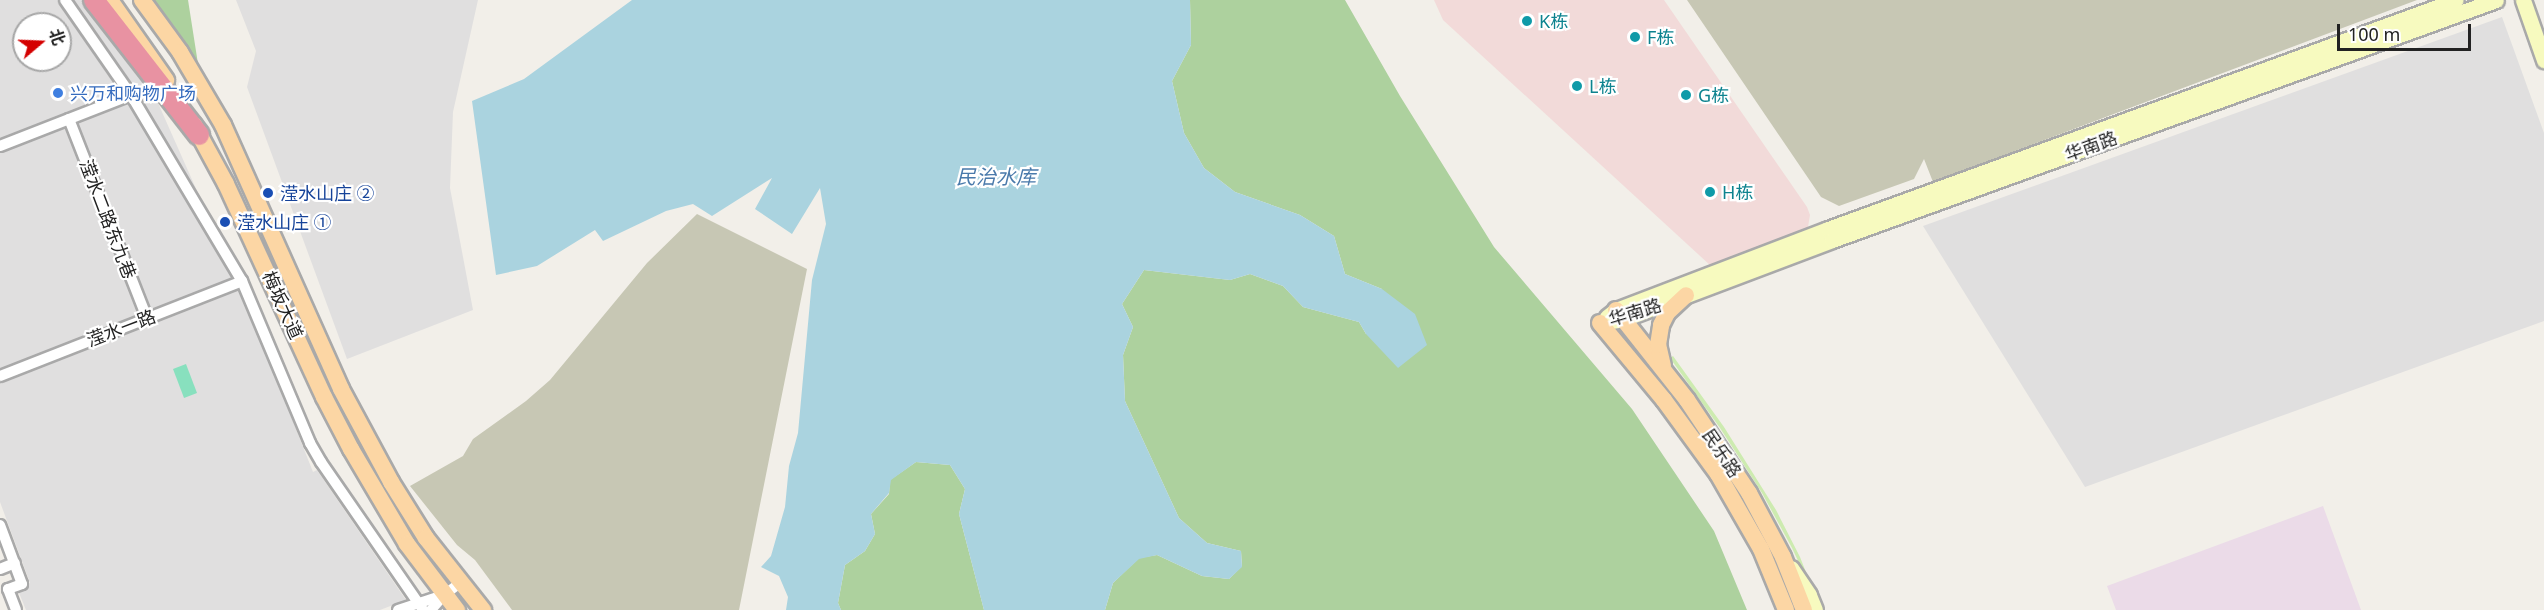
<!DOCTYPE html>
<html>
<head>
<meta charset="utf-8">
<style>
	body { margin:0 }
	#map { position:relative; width:2544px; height:610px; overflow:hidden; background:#f2efe9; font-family:"Noto Sans","Noto Sans SC",sans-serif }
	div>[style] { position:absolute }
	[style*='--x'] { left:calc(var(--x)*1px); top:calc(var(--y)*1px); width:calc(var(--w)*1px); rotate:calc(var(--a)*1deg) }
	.residential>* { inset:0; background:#e0dfdf }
	.commercial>* { inset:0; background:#f2dad9 }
	.industrial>* { inset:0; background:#ebdbe8 }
	.construction>* { inset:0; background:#c7c7b4 }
	.grass>* { inset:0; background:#cdebb0 }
	.forest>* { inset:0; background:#add19e }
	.pitch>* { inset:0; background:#88e0be }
	.water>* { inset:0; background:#aad3df }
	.roads { filter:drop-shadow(2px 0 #a9a9a9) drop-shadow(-2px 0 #a9a9a9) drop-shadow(0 2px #a9a9a9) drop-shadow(0 -2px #a9a9a9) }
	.street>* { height:10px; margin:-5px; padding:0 5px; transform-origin:5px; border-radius:5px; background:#fff }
	.secondary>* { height:15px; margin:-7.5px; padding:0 7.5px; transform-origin:7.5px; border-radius:7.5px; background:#f7fabf }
	.primary>* { height:16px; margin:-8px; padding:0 8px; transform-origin:8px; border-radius:8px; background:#fcd6a4 }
	.highway>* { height:20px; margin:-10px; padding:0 10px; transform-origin:10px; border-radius:10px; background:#e892a2 }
	.dots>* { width:16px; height:16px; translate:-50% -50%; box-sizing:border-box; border:3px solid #fff; border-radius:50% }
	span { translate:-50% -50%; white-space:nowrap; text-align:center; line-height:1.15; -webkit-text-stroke:4.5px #fff; paint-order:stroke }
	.culture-label { font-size:18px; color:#0d838f }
	.left { translate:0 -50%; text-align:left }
	.shop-label { font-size:18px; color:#366cbe }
	.street-label { font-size:18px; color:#222 }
	.transit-label { font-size:18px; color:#164399 }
	.water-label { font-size:20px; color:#4a7aab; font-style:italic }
	.north { position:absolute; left:12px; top:12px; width:60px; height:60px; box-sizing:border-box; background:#fff; border:2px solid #a7a7a7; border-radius:50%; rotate:71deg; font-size:16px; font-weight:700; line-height:24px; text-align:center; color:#222 }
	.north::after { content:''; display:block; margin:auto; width:21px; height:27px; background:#d40000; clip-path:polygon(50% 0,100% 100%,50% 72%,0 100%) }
	.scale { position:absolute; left:2337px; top:24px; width:134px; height:27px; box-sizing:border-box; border:3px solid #222; border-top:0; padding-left:8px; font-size:18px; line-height:21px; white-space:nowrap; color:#222; -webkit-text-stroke:4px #fff; paint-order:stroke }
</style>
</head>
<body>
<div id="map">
	<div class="residential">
		<div style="clip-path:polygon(evenodd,0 0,85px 0,150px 85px,241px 290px,313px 472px,317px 470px,406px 600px,380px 610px,26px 610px,17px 588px,30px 583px,0 502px,0 0,24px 24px,60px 24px,60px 60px,24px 60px,24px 24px)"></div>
		<div style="clip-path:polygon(236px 0,478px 0,453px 112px,450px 188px,473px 310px,347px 359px,247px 87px,256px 51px)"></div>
		<div style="clip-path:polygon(2502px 17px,2544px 133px,2544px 321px,2085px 487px,1923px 226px)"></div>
	</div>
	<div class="commercial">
		<div style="clip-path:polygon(1434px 0,1664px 0,1807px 207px,1810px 215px,1808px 227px,1802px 232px,1711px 266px,1443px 20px)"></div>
	</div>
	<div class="industrial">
		<div style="clip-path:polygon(2323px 506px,2361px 610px,2116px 610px,2107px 586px)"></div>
	</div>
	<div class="construction">
		<div style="clip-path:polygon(1687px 0,2417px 0,1933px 182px,1924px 159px,1914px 179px,1839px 206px,1821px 197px)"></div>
		<div style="clip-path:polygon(697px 214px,807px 269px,739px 610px,512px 610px,475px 560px,457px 545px,410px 486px,463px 456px,473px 439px,526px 401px,550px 380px,647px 263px)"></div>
	</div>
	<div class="grass">
		<div style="clip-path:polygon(1673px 356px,1724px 427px,1776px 510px,1800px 557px,1818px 603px,1792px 548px,1762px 493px,1720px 428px,1670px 358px)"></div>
	</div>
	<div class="forest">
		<div style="clip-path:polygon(150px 0,188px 0,198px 64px)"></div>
		<div style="clip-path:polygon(1190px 0,1345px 0,1400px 96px,1494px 247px,1632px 409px,1714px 531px,1747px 610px,1105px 610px,1113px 583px,1139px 558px,1157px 555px,1202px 576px,1229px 579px,1242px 566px,1241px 551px,1207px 543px,1179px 518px,1125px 401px,1123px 355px,1133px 327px,1122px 304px,1144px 270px,1230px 280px,1250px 274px,1283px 286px,1303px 307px,1359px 322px,1366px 334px,1382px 289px,1345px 274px,1334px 236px,1300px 215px,1235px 192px,1204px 168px,1184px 133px,1172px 81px,1191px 45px)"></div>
		<div style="clip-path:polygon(916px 462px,950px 465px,965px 489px,959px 514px,984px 610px,841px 610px,838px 603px,845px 565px,865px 551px,875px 534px,871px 514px,889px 494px,890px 480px)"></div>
	</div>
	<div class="pitch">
		<div style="clip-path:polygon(186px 364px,197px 393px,184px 398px,173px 369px)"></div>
	</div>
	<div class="water">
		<div style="clip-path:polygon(632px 0,1190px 0,1191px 45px,1172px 81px,1184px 133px,1204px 168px,1235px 192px,1300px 215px,1334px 236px,1345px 274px,1382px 289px,1415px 314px,1427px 345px,1398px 368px,1366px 334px,1359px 322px,1303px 307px,1283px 286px,1250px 274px,1230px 280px,1144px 270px,1122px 304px,1133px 327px,1123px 355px,1125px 401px,1179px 518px,1207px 543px,1241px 551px,1242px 567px,1229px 579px,1202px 576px,1157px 555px,1139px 559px,1113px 583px,1105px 610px,984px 610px,959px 514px,965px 489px,950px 465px,916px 462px,891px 480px,889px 493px,871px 514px,875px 534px,865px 551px,845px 565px,838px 603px,841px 610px,786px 610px,788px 597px,779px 576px,761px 567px,771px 556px,785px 507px,789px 466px,798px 433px,812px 280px,826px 224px,820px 188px,792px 234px,755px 209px,772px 178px,712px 216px,693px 204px,666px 211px,603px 241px,595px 230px,537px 266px,496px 275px,472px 101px,524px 79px)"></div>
	</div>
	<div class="roads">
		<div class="street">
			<div style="--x:65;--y:0;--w:116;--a:55.2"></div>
			<div style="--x:131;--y:95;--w:217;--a:59.2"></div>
			<div style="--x:242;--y:281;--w:176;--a:67.2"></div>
			<div style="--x:310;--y:443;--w:22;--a:60"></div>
			<div style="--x:321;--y:462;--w:180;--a:55.4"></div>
			<div style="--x:69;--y:119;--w:214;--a:68.6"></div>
			<div style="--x:0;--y:146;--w:141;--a:-21.3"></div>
			<div style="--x:0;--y:376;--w:260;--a:-21.4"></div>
			<div style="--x:0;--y:525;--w:63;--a:69.6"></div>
			<div style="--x:22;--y:584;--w:15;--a:160"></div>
			<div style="--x:8;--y:589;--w:22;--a:69"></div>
			<div style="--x:0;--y:569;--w:16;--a:-22"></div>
			<div style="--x:398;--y:610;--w:48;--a:-18.1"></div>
			<div style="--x:444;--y:595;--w:20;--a:-37"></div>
			<div style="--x:431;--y:610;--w:20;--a:-49"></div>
		</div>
		<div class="secondary">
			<div style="--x:2523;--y:0;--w:64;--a:70.7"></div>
			<div style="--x:1607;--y:317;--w:11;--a:-38"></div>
			<div style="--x:1616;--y:310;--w:227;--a:-20.9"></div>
			<div style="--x:1828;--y:229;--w:668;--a:-20.03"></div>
			<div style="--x:1600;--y:323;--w:23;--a:-10"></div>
			<div style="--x:1623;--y:319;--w:223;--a:-20.7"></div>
			<div style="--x:1832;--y:240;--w:706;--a:-19.87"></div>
			<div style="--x:1791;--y:568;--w:32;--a:56"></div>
			<div style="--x:1809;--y:595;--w:16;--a:68"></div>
		</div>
		<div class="primary">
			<div style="--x:110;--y:0;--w:98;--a:55"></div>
			<div style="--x:142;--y:0;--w:64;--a:53.8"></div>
			<div style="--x:180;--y:52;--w:85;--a:59.5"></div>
			<div style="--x:223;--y:125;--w:289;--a:65.9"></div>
			<div style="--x:341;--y:389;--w:106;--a:61.7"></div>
			<div style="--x:391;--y:482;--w:66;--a:58"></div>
			<div style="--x:426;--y:538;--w:92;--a:51.6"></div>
			<div style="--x:194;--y:125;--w:67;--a:61.5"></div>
			<div style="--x:226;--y:184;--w:234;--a:65.3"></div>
			<div style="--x:324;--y:397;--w:59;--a:62.6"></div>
			<div style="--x:351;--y:449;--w:110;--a:59.5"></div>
			<div style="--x:407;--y:544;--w:83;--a:52.9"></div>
			<div style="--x:1616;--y:310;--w:115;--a:51.7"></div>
			<div style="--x:1687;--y:400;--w:112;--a:56.3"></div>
			<div style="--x:1749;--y:493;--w:72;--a:62"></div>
			<div style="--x:1783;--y:557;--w:57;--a:68.4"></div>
			<div style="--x:1600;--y:323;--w:100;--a:50.3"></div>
			<div style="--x:1664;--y:400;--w:92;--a:53.9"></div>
			<div style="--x:1718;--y:474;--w:86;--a:60.2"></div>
			<div style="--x:1761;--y:549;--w:66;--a:67.7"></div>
			<div style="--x:1663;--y:366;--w:22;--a:-103"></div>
			<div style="--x:1658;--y:345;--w:20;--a:-81"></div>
			<div style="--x:1661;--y:325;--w:13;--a:-63"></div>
			<div style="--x:1667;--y:313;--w:26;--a:-43"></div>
		</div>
		<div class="highway">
			<div style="--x:94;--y:0;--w:171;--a:52.1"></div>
		</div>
	</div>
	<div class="dots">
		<div style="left:1527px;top:21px;background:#0f9aa8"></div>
		<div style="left:1635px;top:37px;background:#0f9aa8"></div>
		<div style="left:1577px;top:86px;background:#0f9aa8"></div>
		<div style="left:58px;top:93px;background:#3f7fe0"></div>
		<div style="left:1686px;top:95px;background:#0f9aa8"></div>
		<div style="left:1710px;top:192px;background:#0f9aa8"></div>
		<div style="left:268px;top:193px;background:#1a4fb4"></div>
		<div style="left:225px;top:222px;background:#1a4fb4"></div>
	</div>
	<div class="culture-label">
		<span class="left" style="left:1539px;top:21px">K栋</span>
		<span class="left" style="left:1647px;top:37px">F栋</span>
		<span class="left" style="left:1589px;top:86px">L栋</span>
		<span class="left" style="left:1698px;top:95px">G栋</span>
		<span class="left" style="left:1722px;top:192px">H栋</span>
	</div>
	<div class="shop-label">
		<span class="left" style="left:70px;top:93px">兴万和购物广场</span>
	</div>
	<div class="street-label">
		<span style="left:2091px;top:146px;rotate:-20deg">华南路</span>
		<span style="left:108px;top:219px;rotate:69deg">滢水二路东九巷</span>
		<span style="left:283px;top:305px;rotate:66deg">梅坂大道</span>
		<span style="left:1635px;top:312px;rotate:-17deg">华南路</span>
		<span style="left:121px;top:328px;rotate:-21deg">滢水一路</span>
		<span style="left:1722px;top:453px;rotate:56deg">民乐路</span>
	</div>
	<div class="transit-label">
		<span class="left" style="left:280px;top:193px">滢水山庄 ②</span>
		<span class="left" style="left:237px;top:222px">滢水山庄 ①</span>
	</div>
	<div class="water-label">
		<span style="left:996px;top:176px">民治水库</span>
	</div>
	<div class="north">北</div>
	<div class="scale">100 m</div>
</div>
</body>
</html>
